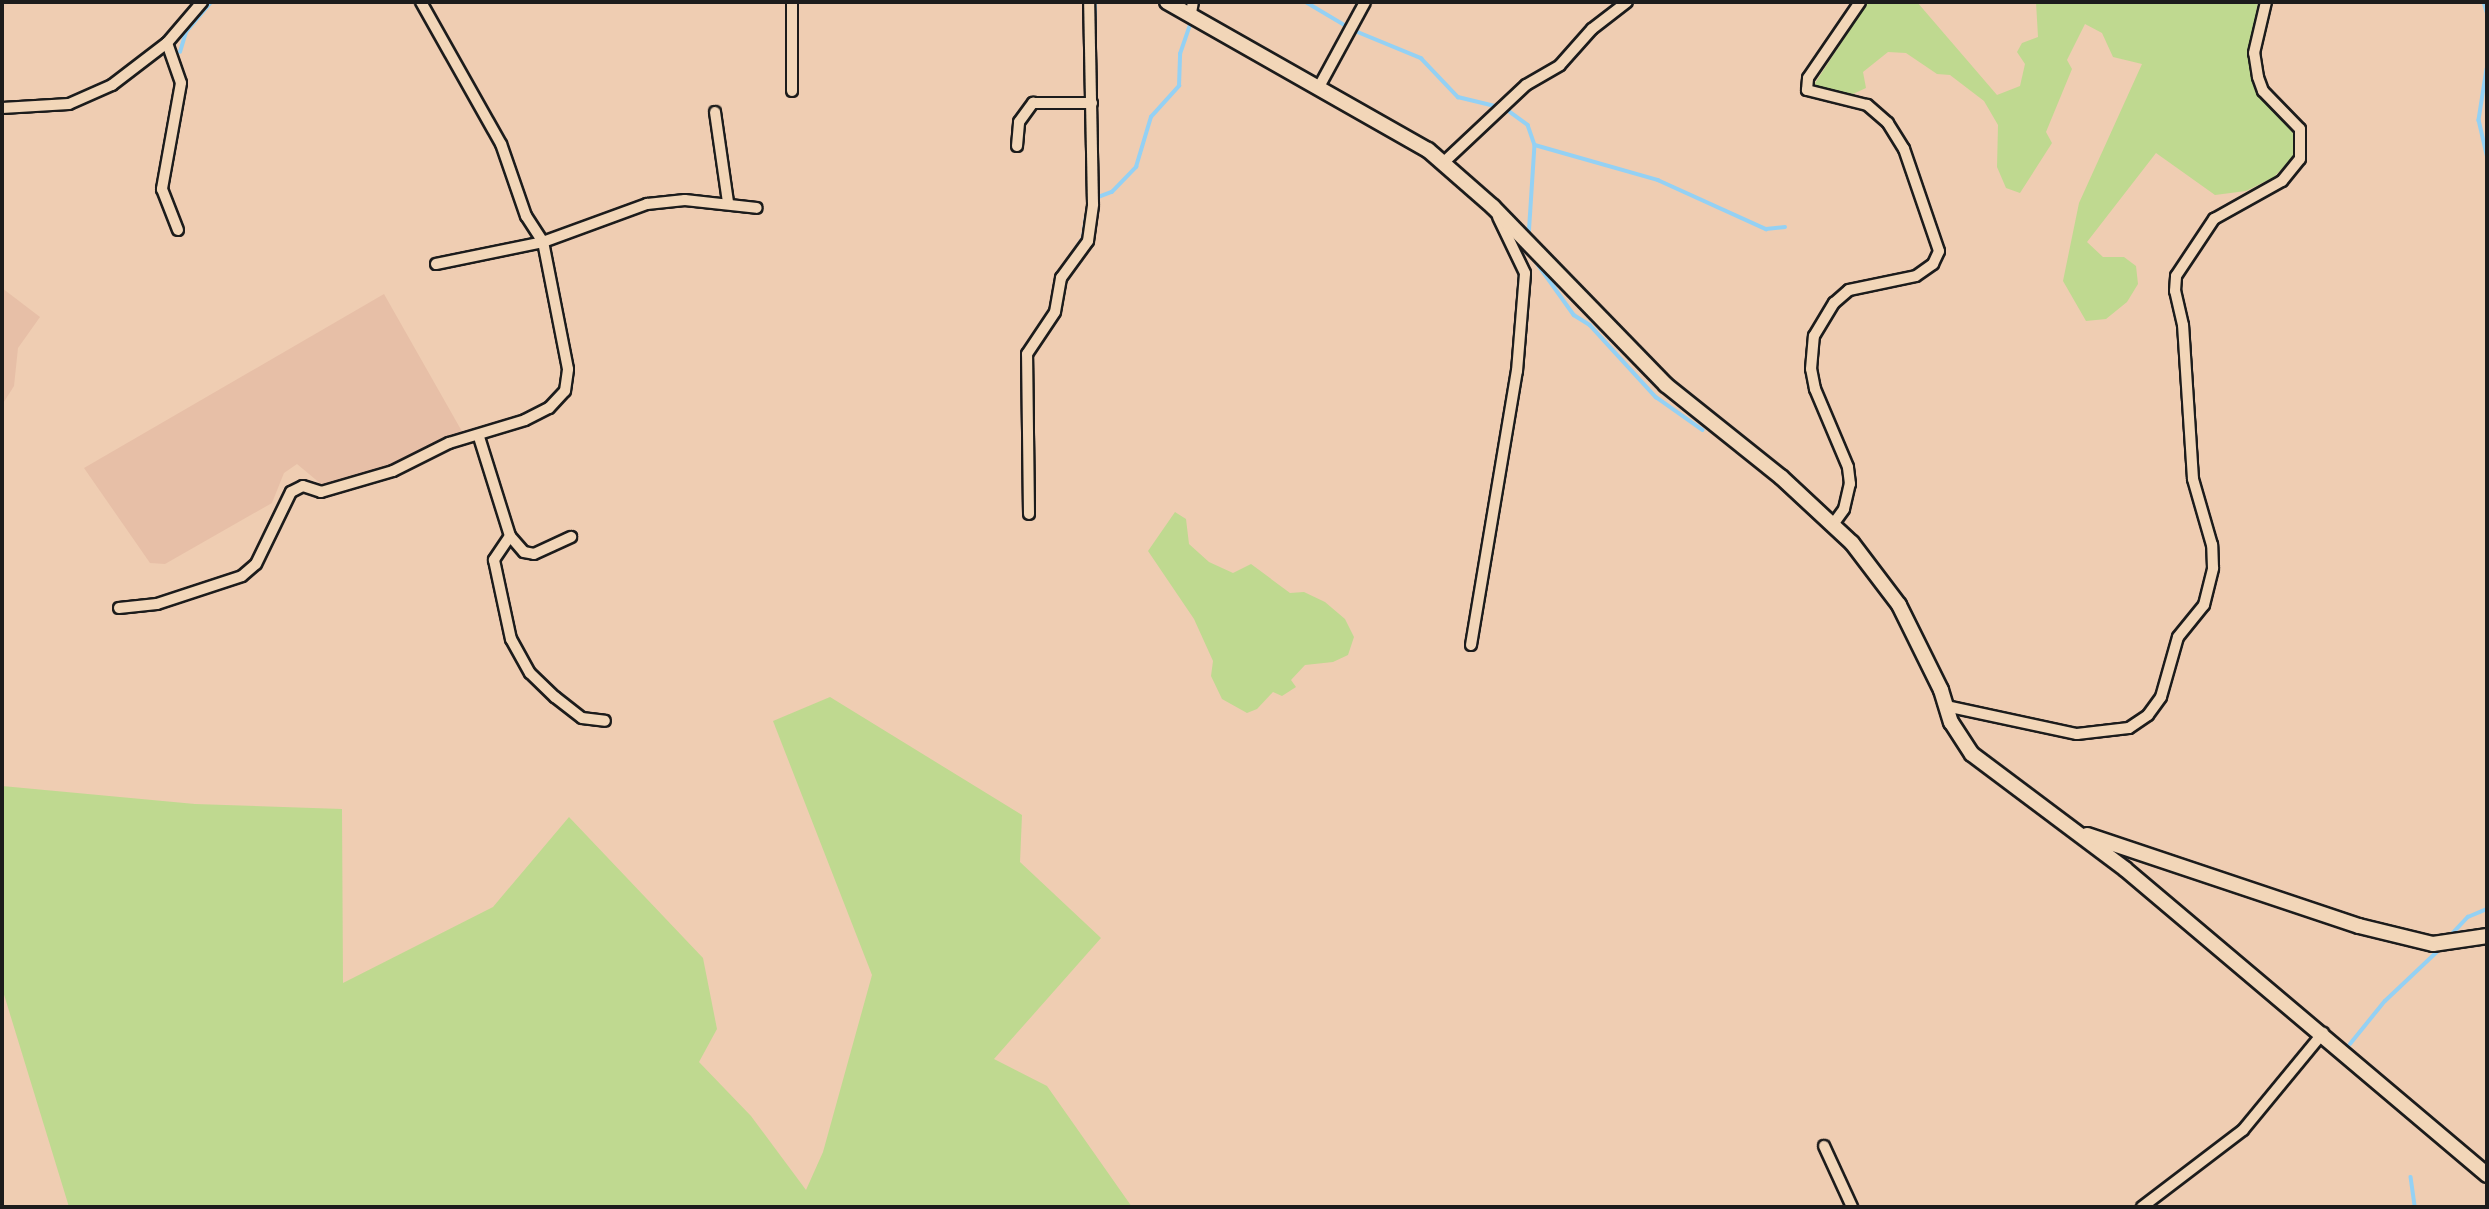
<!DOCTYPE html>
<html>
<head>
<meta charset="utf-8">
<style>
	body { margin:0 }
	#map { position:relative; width:2489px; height:1209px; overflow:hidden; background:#efcdb2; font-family:"Shantell Sans",sans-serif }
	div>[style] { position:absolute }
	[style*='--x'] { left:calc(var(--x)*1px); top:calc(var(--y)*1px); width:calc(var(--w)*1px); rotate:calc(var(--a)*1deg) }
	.built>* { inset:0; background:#e7bfa7 }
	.green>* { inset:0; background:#bfd990 }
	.stream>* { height:3.5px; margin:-1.75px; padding:0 1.75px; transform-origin:1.75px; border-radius:1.75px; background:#94d1f4 }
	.roads { filter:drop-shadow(2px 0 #1c1c1c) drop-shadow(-2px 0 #1c1c1c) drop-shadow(0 2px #1c1c1c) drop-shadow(0 -2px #1c1c1c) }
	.minor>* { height:10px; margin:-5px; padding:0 5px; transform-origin:5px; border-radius:5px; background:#f2d6b8 }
	.major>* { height:14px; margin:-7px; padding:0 7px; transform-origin:7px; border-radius:7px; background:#f2d6b8 }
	span { translate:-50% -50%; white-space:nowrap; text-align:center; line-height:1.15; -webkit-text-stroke:6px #f2d6b8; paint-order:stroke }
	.frame { position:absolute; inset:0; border:4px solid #1c1c1c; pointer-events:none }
</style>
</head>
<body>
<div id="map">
	<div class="built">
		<div style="clip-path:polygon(2px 288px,40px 317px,18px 348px,14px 386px,2px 405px)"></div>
		<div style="clip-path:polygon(384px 294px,468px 442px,392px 475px,333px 494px,297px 464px,284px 473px,272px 503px,165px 564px,150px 563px,84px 468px)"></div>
	</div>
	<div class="green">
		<div style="clip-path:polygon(1868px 2px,1917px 2px,1997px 95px,2020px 86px,2025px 64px,2017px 52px,2022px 43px,2038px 37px,2036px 2px,2258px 2px,2248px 59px,2255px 91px,2295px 135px,2296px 154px,2274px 177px,2246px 191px,2215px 195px,2156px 153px,2087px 242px,2103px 257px,2124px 257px,2136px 266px,2138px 284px,2127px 302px,2106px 319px,2086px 321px,2063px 281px,2079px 203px,2142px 64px,2113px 57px,2102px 33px,2085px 24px,2067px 60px,2072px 69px,2046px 132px,2052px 143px,2020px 193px,2006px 188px,1997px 167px,1998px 125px,1984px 101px,1950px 75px,1937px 74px,1906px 53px,1888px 52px,1863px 72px,1866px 88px,1853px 94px,1817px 91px,1815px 83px)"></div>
		<div style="clip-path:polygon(1175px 512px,1186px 519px,1189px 544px,1209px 562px,1233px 573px,1251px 564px,1290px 593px,1304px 592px,1325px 602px,1345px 619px,1354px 637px,1348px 655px,1333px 662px,1305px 665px,1291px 680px,1296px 687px,1282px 696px,1273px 692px,1257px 709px,1247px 713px,1222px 699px,1211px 676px,1213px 661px,1194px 619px,1148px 551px)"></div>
		<div style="clip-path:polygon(830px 697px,1022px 815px,1020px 862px,1101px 938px,994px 1059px,1047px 1086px,1132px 1207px,69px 1207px,2px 988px,2px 786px,195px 804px,342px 809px,343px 983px,493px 907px,569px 817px,703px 958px,717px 1029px,699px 1062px,751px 1116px,806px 1190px,823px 1152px,872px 975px,773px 721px)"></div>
	</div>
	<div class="stream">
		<div style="--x:1306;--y:2;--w:55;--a:30.8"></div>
		<div style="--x:1353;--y:30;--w:74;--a:22.4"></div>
		<div style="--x:1421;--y:58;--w:54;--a:46.5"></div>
		<div style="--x:1458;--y:97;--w:42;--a:13.7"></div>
		<div style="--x:2484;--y:2;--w:10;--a:73"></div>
		<div style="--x:1095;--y:45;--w:43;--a:-90"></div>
		<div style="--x:180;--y:52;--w:21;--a:-73"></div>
		<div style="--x:186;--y:32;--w:39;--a:-50"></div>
		<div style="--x:1095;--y:56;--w:27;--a:90"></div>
		<div style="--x:2487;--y:69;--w:52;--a:98.9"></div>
		<div style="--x:2479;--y:120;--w:36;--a:77"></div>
		<div style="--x:1506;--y:109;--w:27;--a:36"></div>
		<div style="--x:1528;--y:125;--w:21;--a:71"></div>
		<div style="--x:1535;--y:145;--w:93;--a:93.7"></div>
		<div style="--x:1535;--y:145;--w:128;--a:15.9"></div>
		<div style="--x:1658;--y:180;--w:119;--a:24.4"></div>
		<div style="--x:1766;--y:229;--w:19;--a:-6"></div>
		<div style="--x:1096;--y:198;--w:17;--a:-21"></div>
		<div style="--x:1112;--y:192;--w:35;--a:-46"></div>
		<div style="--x:1136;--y:167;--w:52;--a:-73.3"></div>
		<div style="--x:1151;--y:117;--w:42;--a:-47.9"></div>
		<div style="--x:1179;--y:86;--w:32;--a:-88"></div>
		<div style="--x:1180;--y:54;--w:37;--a:-71"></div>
		<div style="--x:1527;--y:249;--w:81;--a:54.5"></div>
		<div style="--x:1574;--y:315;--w:19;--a:32"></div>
		<div style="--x:1590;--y:325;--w:98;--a:47.5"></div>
		<div style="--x:1656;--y:397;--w:57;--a:35.1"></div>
		<div style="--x:1057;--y:277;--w:47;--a:-56.3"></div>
		<div style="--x:1083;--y:238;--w:22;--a:-82"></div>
		<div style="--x:2450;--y:936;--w:26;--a:-47"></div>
		<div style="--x:2468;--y:917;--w:21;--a:-23"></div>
		<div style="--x:2350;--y:1044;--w:55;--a:-50.9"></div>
		<div style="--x:2385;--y:1001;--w:77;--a:-43.4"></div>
		<div style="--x:2411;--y:1177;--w:30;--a:82"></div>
	</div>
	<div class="roads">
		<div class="minor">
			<div style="--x:792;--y:2;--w:89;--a:90"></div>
			<div style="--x:1191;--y:13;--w:11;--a:-80"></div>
			<div style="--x:167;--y:43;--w:42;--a:70.7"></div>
			<div style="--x:181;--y:83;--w:108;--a:100.2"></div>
			<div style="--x:162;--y:189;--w:44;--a:68.7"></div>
			<div style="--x:1320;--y:85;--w:94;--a:-61.5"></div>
			<div style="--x:2;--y:108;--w:67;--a:-3.4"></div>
			<div style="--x:69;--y:104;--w:47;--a:-23.8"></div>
			<div style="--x:112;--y:85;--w:69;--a:-37.4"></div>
			<div style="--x:167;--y:43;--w:54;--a:-49.5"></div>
			<div style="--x:715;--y:112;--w:91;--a:81.8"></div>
			<div style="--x:1017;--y:146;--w:24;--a:-85"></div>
			<div style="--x:1019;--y:122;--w:24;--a:-54"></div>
			<div style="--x:1033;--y:103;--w:59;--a:0"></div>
			<div style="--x:1443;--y:163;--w:114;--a:-43.2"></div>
			<div style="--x:1526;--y:85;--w:39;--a:-30"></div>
			<div style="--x:1560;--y:65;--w:48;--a:-48.4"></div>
			<div style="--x:1592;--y:29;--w:44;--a:-37.6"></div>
			<div style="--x:436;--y:264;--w:109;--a:-11.6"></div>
			<div style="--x:543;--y:242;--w:111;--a:-20.1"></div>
			<div style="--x:647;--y:204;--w:38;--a:-6"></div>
			<div style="--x:685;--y:200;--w:72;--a:6.3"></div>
			<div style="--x:479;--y:437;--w:104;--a:72.6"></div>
			<div style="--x:510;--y:536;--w:29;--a:124"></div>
			<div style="--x:494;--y:560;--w:81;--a:77.9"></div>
			<div style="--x:511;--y:639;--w:39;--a:61"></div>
			<div style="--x:530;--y:673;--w:35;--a:44"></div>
			<div style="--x:555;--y:697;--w:34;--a:38"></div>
			<div style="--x:582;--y:718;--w:23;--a:7"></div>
			<div style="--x:1029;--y:514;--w:160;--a:-90.7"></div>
			<div style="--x:1027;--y:354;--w:50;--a:-56.3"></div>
			<div style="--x:1055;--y:312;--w:35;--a:-80"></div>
			<div style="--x:1061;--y:278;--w:46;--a:-53.9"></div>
			<div style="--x:1088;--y:241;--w:37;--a:-82"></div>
			<div style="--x:1093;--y:204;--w:202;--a:-91.1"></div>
			<div style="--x:1834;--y:523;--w:17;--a:-54"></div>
			<div style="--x:1844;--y:509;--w:26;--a:-77"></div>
			<div style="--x:1850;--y:484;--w:17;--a:-97"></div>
			<div style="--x:1848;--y:467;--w:85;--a:-112.9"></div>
			<div style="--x:1815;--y:389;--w:20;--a:-101"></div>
			<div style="--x:1811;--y:369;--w:33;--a:-85"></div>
			<div style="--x:1814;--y:336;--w:39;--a:-59"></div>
			<div style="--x:1834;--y:303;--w:20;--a:-41"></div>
			<div style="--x:1849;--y:290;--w:68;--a:-11.8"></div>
			<div style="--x:1916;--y:276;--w:21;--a:-35"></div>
			<div style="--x:1933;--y:264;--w:14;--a:-65"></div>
			<div style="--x:1939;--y:251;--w:108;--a:-108.9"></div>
			<div style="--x:1904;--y:149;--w:31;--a:-122"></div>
			<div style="--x:1888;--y:123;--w:28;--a:-139"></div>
			<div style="--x:1867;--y:105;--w:62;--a:-166"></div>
			<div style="--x:1807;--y:90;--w:12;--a:-85"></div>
			<div style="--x:1808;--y:78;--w:92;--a:-55.6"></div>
			<div style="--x:510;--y:536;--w:21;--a:49"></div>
			<div style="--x:524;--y:552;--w:10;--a:11"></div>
			<div style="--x:534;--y:554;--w:41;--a:-24.7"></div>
			<div style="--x:119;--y:608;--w:38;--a:-6"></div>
			<div style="--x:157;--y:604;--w:89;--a:-18.2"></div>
			<div style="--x:242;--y:576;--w:18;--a:-41"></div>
			<div style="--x:256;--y:564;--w:80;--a:-64.1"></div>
			<div style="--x:291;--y:492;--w:13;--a:-27"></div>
			<div style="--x:303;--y:486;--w:19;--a:18"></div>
			<div style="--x:321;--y:492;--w:75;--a:-16.3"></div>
			<div style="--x:393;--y:471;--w:63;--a:-26.6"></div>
			<div style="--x:449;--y:443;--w:79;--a:-16.8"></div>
			<div style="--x:525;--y:420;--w:27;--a:-27"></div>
			<div style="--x:549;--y:408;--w:23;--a:-47"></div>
			<div style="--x:565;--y:391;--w:22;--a:-82"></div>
			<div style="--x:568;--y:369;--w:129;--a:-101.1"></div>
			<div style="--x:543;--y:242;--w:31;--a:-123"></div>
			<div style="--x:526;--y:216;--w:76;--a:-109.1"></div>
			<div style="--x:501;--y:144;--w:163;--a:-119.4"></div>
			<div style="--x:1471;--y:645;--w:278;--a:-80.5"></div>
			<div style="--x:1517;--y:371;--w:98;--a:-85.3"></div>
			<div style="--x:1525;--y:273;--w:62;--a:-115.7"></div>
			<div style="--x:1946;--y:706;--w:134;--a:12.1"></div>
			<div style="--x:2077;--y:734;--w:52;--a:-6.6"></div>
			<div style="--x:2129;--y:728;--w:23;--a:-34"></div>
			<div style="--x:2148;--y:715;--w:22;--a:-54"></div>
			<div style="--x:2161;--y:697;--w:62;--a:-74.2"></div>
			<div style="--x:2178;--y:637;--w:41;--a:-50.9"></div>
			<div style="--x:2204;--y:605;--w:38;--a:-76"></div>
			<div style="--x:2213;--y:568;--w:23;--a:-92"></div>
			<div style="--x:2212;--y:545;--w:69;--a:-106.1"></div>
			<div style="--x:2193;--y:479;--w:154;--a:-93.7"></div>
			<div style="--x:2183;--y:325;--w:35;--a:-103"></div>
			<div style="--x:2175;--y:291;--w:15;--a:-86"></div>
			<div style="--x:2176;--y:276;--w:69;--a:-56.3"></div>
			<div style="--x:2214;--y:219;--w:78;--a:-29.2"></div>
			<div style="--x:2282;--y:181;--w:28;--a:-51"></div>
			<div style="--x:2300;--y:159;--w:30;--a:-90"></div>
			<div style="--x:2300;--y:129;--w:53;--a:-134.2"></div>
			<div style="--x:2263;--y:91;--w:15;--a:-110"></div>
			<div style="--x:2258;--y:77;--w:24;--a:-99"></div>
			<div style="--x:2254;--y:53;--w:52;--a:-76.8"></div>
			<div style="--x:1824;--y:1146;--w:67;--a:65.3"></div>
			<div style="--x:2142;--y:1207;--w:127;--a:-37.3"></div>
			<div style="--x:2243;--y:1130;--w:126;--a:-50.5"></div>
		</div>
		<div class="major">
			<div style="--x:1167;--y:2;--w:300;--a:29.6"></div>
			<div style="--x:1428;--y:150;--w:86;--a:41.2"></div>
			<div style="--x:1493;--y:207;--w:248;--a:45.8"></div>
			<div style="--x:1666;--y:385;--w:147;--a:38.7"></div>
			<div style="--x:1781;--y:477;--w:97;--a:42.9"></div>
			<div style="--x:1852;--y:543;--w:78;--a:52.8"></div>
			<div style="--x:1899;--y:605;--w:95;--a:63.7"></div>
			<div style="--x:1941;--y:690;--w:34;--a:73"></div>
			<div style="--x:1951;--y:722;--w:38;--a:57"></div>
			<div style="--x:1972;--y:754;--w:191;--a:36.9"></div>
			<div style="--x:2125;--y:869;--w:474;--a:40.2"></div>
			<div style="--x:2087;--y:835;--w:287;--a:18.5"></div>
			<div style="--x:2359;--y:926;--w:76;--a:13.7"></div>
			<div style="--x:2433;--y:944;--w:55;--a:-8.4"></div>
		</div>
	</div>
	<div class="frame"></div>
</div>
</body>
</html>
